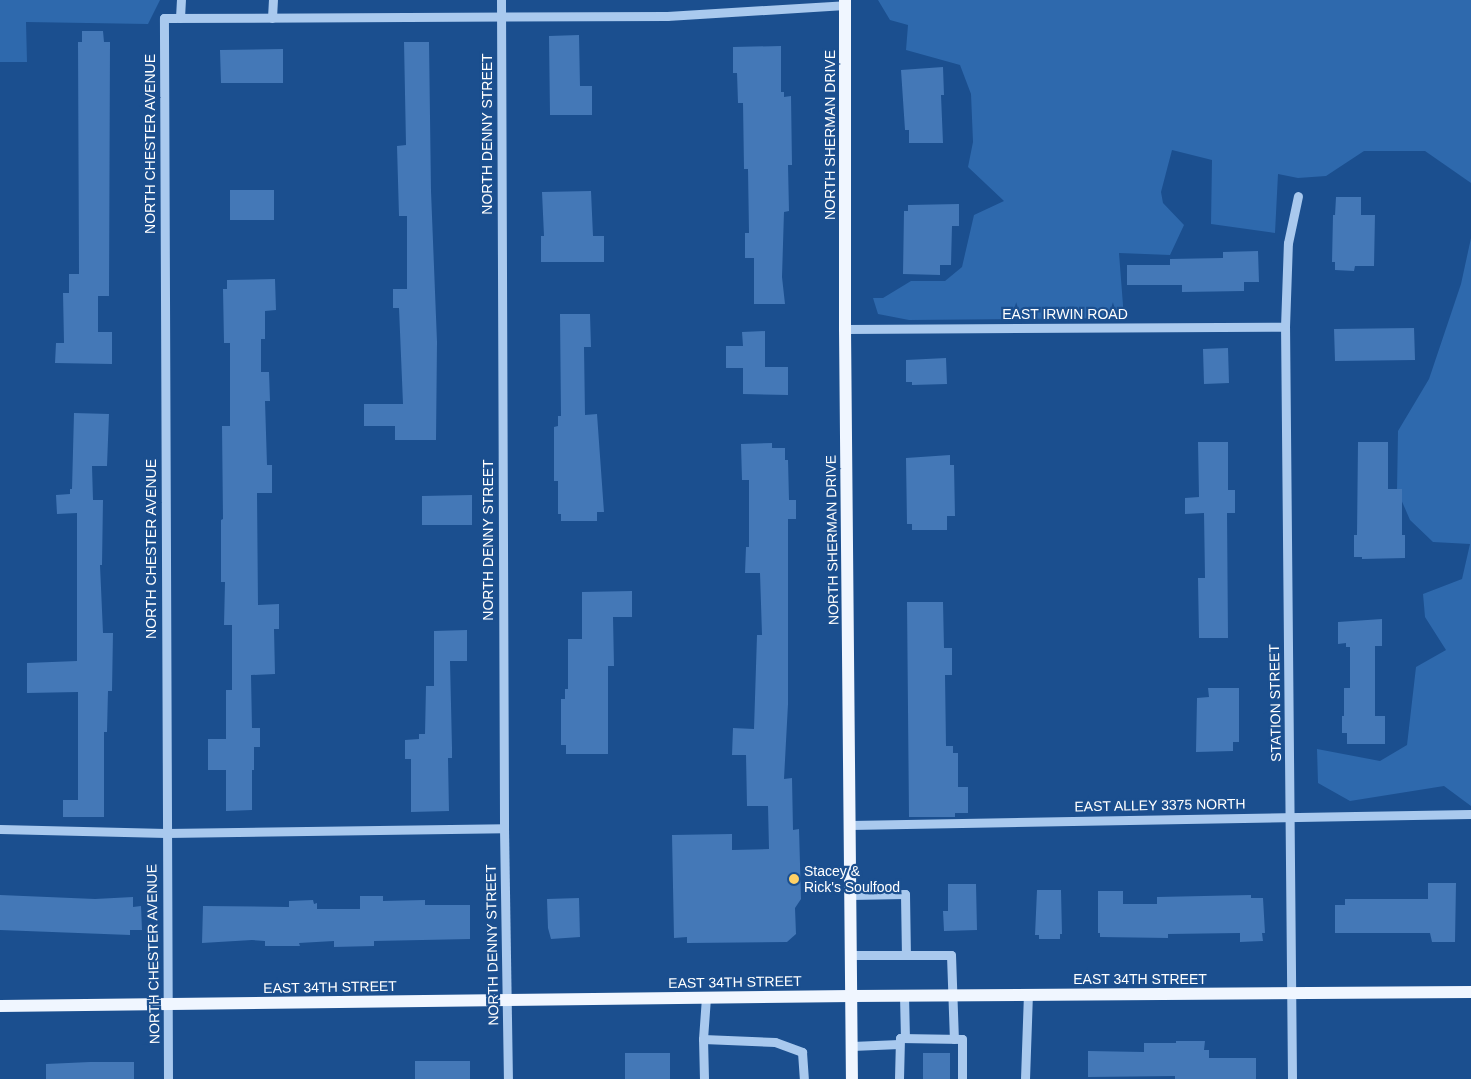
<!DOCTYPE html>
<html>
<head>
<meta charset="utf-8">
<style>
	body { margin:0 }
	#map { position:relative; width:1471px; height:1079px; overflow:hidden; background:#1b4f8f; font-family:Arial,sans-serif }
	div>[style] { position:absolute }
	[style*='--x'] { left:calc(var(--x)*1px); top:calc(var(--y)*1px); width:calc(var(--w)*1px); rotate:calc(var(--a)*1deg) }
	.green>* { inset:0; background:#2e69ad }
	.building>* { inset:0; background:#4478b7 }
	.minor>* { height:9px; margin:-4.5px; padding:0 4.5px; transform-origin:4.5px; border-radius:4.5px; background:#a9c9ee }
	.major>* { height:12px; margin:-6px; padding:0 6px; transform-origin:6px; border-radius:6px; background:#f0f6ff }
	.dots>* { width:14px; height:14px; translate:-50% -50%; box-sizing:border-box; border:2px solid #1b4f8f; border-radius:50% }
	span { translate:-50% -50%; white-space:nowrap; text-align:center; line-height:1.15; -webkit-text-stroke:4.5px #1b4f8f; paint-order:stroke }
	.street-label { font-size:14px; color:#fff }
	.poi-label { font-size:14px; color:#fff }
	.left { translate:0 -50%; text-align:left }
</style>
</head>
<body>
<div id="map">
	<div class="green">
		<div style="clip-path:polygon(0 0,160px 0,148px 24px,26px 22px,27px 62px,0 62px)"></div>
		<div style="clip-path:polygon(878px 0,1471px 0,1471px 183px,1425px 151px,1364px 151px,1326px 176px,1298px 178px,1278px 174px,1275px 233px,1211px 224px,1212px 160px,1172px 150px,1161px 192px,1163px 203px,1184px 225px,1170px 255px,1119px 253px,1124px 318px,909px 320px,878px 314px,873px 298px,883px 298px,911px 281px,945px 281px,962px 267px,974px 215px,1004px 201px,968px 167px,973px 142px,971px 94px,960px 65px,906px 50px,908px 25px,890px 20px)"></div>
		<div style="clip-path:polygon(1471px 238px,1471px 806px,1444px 786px,1350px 801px,1318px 783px,1317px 749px,1380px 761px,1407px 745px,1416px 667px,1446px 650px,1425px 617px,1423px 594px,1462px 579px,1470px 544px,1433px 542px,1410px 520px,1397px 490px,1398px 431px,1429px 379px,1461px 284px)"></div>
	</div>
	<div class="building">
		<div style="clip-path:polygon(82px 31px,103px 31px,104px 42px,110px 42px,109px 296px,98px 296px,98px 332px,112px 332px,112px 364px,55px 363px,56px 343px,64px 343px,63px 293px,69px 293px,69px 274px,79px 274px,78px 42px,82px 42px)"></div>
		<div style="clip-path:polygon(579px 35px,580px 86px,592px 86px,592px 115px,550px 115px,549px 36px)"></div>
		<div style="clip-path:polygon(404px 42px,429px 42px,431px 191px,437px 342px,436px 440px,395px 440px,395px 426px,364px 426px,364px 404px,403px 404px,399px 308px,393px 308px,393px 289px,407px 289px,407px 216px,399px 216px,397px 146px,406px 145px)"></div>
		<div style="clip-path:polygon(781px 46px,781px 92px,784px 92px,784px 97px,791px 96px,792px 165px,788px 165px,789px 211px,784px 212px,782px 277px,785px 304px,754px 304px,754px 258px,745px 258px,745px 233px,749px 233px,748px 169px,744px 169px,743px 103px,738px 103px,737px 73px,733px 73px,733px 47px)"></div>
		<div style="clip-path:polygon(283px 49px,283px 83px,221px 83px,220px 50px)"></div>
		<div style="clip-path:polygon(943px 67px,944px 95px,941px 95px,943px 143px,909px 143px,909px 130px,905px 130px,901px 70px)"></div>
		<div style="clip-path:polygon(230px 190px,274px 190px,274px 220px,230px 220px)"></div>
		<div style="clip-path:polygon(591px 191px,593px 236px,604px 236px,604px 262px,541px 262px,541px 236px,544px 236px,542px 192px)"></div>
		<div style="clip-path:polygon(1336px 197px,1361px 197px,1361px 215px,1375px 215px,1374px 266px,1355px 266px,1354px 271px,1335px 270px,1335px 262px,1332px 262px,1333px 215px,1335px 215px)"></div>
		<div style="clip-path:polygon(959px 204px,959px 226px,952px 226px,951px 265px,940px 265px,940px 275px,903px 274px,904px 211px,908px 211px,908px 205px)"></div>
		<div style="clip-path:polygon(1258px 251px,1259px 282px,1244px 282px,1244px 291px,1182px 292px,1182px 285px,1127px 285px,1127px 265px,1170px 265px,1170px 259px,1223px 258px,1223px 252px)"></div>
		<div style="clip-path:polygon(275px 279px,276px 310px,265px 311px,265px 339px,261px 339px,261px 372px,269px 372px,270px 401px,265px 401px,267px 465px,272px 465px,272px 493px,257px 493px,258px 605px,279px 604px,279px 629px,274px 629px,275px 674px,251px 675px,252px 728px,260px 728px,260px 747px,254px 747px,254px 770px,252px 770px,252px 810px,226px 811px,226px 770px,208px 770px,208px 739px,226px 739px,226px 690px,232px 690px,232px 625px,224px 625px,225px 582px,221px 582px,221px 520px,223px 519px,222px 426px,230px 426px,230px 343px,224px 343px,223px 289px,227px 289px,227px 280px)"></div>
		<div style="clip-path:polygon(560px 314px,590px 314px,591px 347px,584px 347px,585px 415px,597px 414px,604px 512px,597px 512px,597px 521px,561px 521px,561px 514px,558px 514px,558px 481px,554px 481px,554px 427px,558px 426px,558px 416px,561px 416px)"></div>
		<div style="clip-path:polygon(1414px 328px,1415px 360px,1335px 361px,1334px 329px)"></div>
		<div style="clip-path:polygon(765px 331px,765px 367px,788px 367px,788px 395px,743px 394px,743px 368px,726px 368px,726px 346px,743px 346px,742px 332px)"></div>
		<div style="clip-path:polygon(1228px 348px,1229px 383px,1204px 384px,1203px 349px)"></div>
		<div style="clip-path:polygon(946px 358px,947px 384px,912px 385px,912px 382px,906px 382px,906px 360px)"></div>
		<div style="clip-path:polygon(74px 413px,109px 414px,107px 466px,92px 466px,93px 500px,103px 500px,102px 565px,100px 565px,103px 633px,113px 633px,112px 691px,108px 691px,107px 732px,104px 732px,104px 817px,63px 817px,63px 800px,78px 800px,78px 692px,27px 693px,27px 663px,77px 661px,77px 513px,57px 514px,56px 495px,70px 494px,70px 489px,72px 489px)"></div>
		<div style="clip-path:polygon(1198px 442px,1228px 442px,1228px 490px,1235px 490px,1235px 513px,1227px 513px,1228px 638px,1199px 638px,1198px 578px,1205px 578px,1204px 513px,1185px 514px,1185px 498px,1199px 497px)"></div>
		<div style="clip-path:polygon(1358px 442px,1388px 442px,1388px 489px,1402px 489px,1402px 535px,1405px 535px,1405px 558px,1362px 559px,1362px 557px,1354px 557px,1354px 535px,1357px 535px)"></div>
		<div style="clip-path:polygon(772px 443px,772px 448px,785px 448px,785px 460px,788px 460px,789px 500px,796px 500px,796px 519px,788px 519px,788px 704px,784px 779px,792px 778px,793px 830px,799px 829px,801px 899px,795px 908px,796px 934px,787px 942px,687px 943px,687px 937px,674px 938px,672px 835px,732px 834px,732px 850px,769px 849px,768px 806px,747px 806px,746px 755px,732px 755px,733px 728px,754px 729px,757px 635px,762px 635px,760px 573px,745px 573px,746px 547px,749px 547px,749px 480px,742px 480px,741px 444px)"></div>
		<div style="clip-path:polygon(950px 455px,950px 465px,954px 465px,955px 516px,947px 516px,947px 530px,912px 530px,912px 524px,907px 524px,906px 458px)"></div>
		<div style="clip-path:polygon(472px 495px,472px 525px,422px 525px,422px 496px)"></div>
		<div style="clip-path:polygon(632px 591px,632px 617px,613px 617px,614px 666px,608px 666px,608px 754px,566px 754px,566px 745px,561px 745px,561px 699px,565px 699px,565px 689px,568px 689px,568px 639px,582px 639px,582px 592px)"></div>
		<div style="clip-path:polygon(907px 602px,943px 602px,944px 648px,952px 648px,952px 675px,945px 675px,946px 746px,953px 746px,953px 753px,958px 753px,958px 787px,968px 787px,968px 813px,955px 813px,955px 817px,909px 817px)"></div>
		<div style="clip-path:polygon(1382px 619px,1382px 646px,1375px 646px,1375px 716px,1385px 716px,1385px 744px,1347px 744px,1347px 733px,1342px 733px,1342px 716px,1344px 716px,1344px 688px,1350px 688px,1350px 647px,1346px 647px,1346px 643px,1338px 644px,1338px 622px)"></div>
		<div style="clip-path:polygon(467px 630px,467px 661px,450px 661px,452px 748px,452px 758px,448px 758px,449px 811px,411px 812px,411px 759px,405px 759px,405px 740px,419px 739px,419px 734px,425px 734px,426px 686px,434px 686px,434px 631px)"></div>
		<div style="clip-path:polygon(1208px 688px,1239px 688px,1239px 742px,1233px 742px,1233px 751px,1196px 752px,1197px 698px,1209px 697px)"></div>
		<div style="clip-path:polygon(1428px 883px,1456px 883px,1455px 942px,1432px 942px,1430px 933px,1335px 933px,1335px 905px,1345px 905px,1345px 899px,1428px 899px)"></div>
		<div style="clip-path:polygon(948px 884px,976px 884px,977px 930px,944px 931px,943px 911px,948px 911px)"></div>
		<div style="clip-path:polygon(1037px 890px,1061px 890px,1062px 934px,1060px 934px,1060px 939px,1039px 939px,1039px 935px,1035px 935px)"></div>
		<div style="clip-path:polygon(1098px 891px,1123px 891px,1123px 904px,1157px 904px,1157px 897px,1251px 895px,1251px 898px,1263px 898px,1265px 933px,1262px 933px,1263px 941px,1240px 942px,1240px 933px,1168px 934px,1168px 938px,1100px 937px,1100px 933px,1098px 933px)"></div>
		<div style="clip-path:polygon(0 895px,95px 899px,133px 897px,133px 907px,141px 906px,142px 930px,130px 930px,130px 935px,0 930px)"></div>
		<div style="clip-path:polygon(360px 896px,383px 896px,383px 901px,425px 900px,425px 905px,470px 905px,470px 939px,374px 941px,374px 946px,334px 947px,334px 941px,299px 943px,300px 946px,265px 946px,265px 941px,252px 940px,202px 943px,203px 906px,289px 907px,289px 901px,313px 900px,314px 904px,317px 903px,317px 909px,360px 909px)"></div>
		<div style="clip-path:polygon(579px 898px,580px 937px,551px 939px,548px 928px,547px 899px)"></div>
		<div style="clip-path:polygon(1176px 1041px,1205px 1041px,1204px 1050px,1209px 1050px,1209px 1058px,1256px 1058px,1256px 1079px,1175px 1079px,1175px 1076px,1088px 1077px,1088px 1051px,1144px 1052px,1144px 1043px,1176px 1043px)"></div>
		<div style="clip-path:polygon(625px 1053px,670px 1053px,670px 1079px,625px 1079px)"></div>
		<div style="clip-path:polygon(923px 1053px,950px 1053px,950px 1079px,923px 1079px)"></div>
		<div style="clip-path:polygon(415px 1061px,470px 1061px,470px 1079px,415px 1079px)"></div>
		<div style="clip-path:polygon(90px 1062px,134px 1062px,134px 1079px,46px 1079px,46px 1064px)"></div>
	</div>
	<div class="minor">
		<div style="--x:501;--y:0;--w:828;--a:89.79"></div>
		<div style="--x:504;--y:828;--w:251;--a:89.1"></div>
		<div style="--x:180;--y:18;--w:18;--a:-87"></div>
		<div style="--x:272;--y:18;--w:18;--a:-87"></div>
		<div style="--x:845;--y:329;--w:440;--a:-0.3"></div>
		<div style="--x:850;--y:825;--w:621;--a:-1.01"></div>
		<div style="--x:0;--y:829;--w:166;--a:1.4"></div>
		<div style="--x:166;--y:833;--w:338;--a:-0.8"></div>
		<div style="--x:851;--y:895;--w:54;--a:-1.1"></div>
		<div style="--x:905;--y:894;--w:61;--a:89.1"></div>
		<div style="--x:851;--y:955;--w:100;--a:0"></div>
		<div style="--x:951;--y:955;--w:84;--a:88"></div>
		<div style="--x:904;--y:995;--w:43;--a:88.7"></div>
		<div style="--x:703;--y:1039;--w:72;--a:2.4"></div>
		<div style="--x:775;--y:1042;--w:29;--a:20"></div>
		<div style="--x:802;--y:1052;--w:27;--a:86"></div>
		<div style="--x:852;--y:1046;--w:47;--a:-2.4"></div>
		<div style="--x:168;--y:1079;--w:1061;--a:-90.22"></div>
		<div style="--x:164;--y:18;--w:503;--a:-0.23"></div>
		<div style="--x:667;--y:16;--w:178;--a:-3.5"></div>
		<div style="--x:704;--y:1079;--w:40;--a:-91.4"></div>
		<div style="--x:703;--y:1039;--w:42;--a:-85.9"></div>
		<div style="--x:899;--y:1079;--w:41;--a:-88.6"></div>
		<div style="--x:900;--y:1038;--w:62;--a:0.9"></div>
		<div style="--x:962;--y:1039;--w:40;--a:90"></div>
		<div style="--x:1025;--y:1079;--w:84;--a:-88"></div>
		<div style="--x:1292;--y:1079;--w:752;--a:-90.53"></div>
		<div style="--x:1285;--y:327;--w:84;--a:-88"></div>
		<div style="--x:1288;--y:243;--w:48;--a:-78"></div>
	</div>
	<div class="major">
		<div style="--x:845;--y:0;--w:329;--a:90"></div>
		<div style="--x:845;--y:329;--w:750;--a:89.47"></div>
		<div style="--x:0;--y:1006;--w:852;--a:-0.67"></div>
		<div style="--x:852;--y:996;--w:619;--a:-0.37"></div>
	</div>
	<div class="dots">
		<div style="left:794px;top:879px;background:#ffd166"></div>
	</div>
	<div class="street-label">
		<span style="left:487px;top:134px;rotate:-90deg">NORTH DENNY STREET</span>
		<span style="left:830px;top:135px;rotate:-90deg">NORTH SHERMAN DRIVE</span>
		<span style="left:150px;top:144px;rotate:-90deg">NORTH CHESTER AVENUE</span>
		<span style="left:1065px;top:314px">EAST IRWIN ROAD</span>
		<span style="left:488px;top:540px;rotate:-90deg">NORTH DENNY STREET</span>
		<span style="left:832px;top:540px;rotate:-91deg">NORTH SHERMAN DRIVE</span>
		<span style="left:151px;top:549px;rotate:-90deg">NORTH CHESTER AVENUE</span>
		<span style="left:1275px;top:703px;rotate:-91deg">STATION STREET</span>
		<span style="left:1160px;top:805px;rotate:-1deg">EAST ALLEY 3375 NORTH</span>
		<span style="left:492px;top:945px;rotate:-91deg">NORTH DENNY STREET</span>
		<span style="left:153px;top:954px;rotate:-91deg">NORTH CHESTER AVENUE</span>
		<span style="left:1140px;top:979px">EAST 34TH STREET</span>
		<span style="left:735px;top:982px;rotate:-1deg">EAST 34TH STREET</span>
		<span style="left:330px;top:987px;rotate:-1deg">EAST 34TH STREET</span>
	</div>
	<div class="poi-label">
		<span class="left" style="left:804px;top:879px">Stacey &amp;<br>Rick's Soulfood</span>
	</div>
</div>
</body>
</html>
